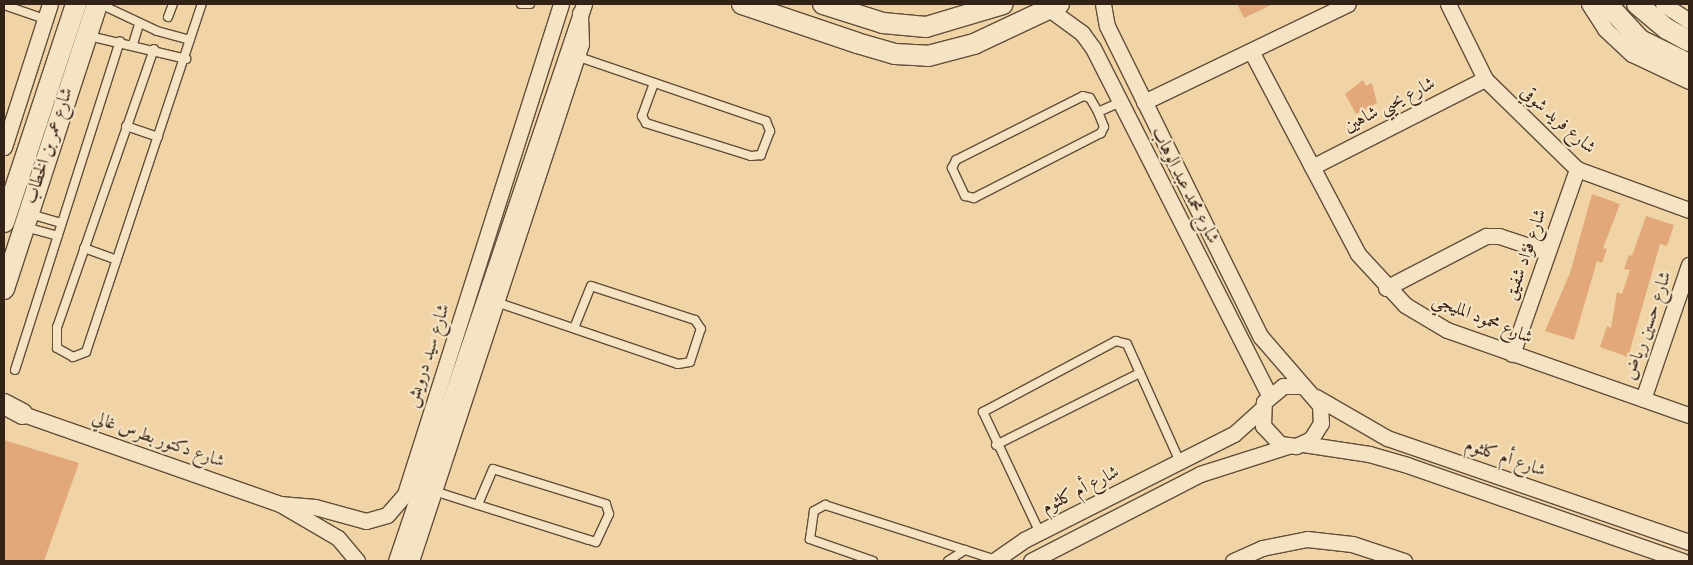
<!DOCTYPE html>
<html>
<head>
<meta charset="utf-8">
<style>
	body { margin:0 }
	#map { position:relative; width:1693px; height:565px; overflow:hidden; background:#f0d4a5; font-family:"IM FELL English",Amiri,serif }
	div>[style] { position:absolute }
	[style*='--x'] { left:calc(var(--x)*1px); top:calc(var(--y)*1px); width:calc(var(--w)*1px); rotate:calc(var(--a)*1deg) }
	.building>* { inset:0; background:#e3a87a }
	.roads { filter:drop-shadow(1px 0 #624e3a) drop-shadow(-1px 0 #624e3a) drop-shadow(0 1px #624e3a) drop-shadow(0 -1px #624e3a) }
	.lane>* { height:8px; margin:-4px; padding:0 4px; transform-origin:4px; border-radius:4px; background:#f5e3c4 }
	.street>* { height:15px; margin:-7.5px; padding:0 7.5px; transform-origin:7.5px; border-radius:7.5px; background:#f5e3c4 }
	.secondary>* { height:20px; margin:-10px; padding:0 10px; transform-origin:10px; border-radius:10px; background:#f5e3c4 }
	span { translate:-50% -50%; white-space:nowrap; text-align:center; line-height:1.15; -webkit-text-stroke:4.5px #f5e3c4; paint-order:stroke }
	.street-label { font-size:18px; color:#332216 }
	.frame { position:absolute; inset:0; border:5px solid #332216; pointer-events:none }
</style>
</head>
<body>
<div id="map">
	<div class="building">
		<div style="clip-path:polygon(1237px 4px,1273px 4px,1244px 18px)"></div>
		<div style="clip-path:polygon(1363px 80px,1366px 86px,1372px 83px,1377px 103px,1356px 114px,1345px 94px)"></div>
		<div style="clip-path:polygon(1592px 194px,1620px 204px,1603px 248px,1607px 249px,1602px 263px,1597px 261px,1574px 340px,1545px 331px,1570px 273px)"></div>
		<div style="clip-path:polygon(1646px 216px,1674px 225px,1667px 246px,1660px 244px,1628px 357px,1600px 347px,1607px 326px,1611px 328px,1617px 292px,1622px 294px,1630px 270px,1624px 269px,1629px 255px,1632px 256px)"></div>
		<div style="clip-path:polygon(4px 440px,79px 463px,44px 561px,4px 561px)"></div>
	</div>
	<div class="roads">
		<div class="lane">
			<div style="--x:100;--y:4;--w:63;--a:25.3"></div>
			<div style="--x:157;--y:31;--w:34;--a:15"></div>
			<div style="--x:521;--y:4;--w:9;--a:0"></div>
			<div style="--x:4;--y:5;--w:43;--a:18.9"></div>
			<div style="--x:168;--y:17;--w:14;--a:-69"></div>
			<div style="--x:89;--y:36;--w:100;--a:13.3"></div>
			<div style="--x:133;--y:44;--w:21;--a:-73"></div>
			<div style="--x:154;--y:49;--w:294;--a:109.2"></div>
			<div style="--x:57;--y:327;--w:21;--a:90"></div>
			<div style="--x:57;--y:348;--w:18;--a:29"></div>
			<div style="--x:73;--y:357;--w:14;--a:-21"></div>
			<div style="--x:86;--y:352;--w:367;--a:-71.6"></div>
			<div style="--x:576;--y:56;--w:201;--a:18.9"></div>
			<div style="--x:766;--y:121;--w:11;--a:68"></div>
			<div style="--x:770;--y:131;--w:26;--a:111"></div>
			<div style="--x:761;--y:155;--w:10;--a:174"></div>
			<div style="--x:751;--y:156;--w:110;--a:-162.6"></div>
			<div style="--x:646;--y:123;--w:8;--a:-120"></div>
			<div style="--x:642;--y:116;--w:32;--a:-70"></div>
			<div style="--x:1083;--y:96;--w:7;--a:16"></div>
			<div style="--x:1090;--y:98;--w:16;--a:60"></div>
			<div style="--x:1098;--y:112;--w:16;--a:68"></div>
			<div style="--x:1104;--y:127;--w:7;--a:117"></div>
			<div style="--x:1101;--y:133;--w:143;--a:152.9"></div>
			<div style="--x:974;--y:198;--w:9;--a:-167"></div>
			<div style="--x:965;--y:196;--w:31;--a:-115"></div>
			<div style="--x:952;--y:168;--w:9;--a:-63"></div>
			<div style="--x:956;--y:160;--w:142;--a:-26.7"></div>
			<div style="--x:1098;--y:112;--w:24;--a:-24"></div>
			<div style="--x:126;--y:126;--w:34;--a:19"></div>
			<div style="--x:30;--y:214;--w:32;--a:16"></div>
			<div style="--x:25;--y:227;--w:34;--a:15"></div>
			<div style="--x:84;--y:248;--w:33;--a:20"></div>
			<div style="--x:496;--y:302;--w:192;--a:18.8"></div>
			<div style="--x:678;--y:364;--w:12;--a:-9"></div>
			<div style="--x:690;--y:362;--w:35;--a:-72"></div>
			<div style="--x:701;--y:329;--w:11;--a:-124"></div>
			<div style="--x:695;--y:320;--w:109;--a:-161.9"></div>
			<div style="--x:591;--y:286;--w:45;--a:112"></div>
			<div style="--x:15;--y:370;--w:345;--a:-72.3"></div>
			<div style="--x:996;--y:445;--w:161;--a:-26.6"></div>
			<div style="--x:434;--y:491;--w:46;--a:17.7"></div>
			<div style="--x:478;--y:505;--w:116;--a:17.5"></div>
			<div style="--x:589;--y:540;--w:7;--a:16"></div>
			<div style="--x:596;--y:542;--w:31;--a:-65"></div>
			<div style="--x:609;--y:514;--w:10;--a:-107"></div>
			<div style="--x:606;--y:504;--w:118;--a:-162.8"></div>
			<div style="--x:493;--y:469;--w:39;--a:113"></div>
			<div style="--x:1040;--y:533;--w:134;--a:-115.2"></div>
			<div style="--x:983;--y:412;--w:151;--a:-28.1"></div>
			<div style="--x:1116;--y:341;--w:11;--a:15"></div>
			<div style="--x:1127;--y:344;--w:129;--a:65.8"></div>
			<div style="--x:965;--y:550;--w:32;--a:18"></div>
			<div style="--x:873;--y:561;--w:67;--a:-160.8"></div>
			<div style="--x:810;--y:539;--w:28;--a:-82"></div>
			<div style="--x:814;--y:511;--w:13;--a:-29"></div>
			<div style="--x:825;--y:505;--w:147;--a:17.8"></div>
			<div style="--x:965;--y:550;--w:20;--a:147"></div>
		</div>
		<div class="street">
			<div style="--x:1103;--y:4;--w:22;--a:80"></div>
			<div style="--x:1107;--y:26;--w:347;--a:63.7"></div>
			<div style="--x:1261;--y:337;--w:90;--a:49.1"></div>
			<div style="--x:1320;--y:405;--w:18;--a:87"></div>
			<div style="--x:1321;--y:423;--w:19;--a:122"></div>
			<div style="--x:1311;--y:439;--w:17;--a:155"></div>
			<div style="--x:1296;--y:446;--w:16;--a:-173"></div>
			<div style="--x:1280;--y:444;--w:25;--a:-133"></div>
			<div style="--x:1263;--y:426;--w:24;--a:-88"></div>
			<div style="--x:1264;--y:402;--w:25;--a:-40"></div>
			<div style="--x:1283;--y:386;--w:18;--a:0"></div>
			<div style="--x:1448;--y:4;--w:84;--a:63.7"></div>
			<div style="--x:1485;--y:79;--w:129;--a:44.4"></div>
			<div style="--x:1577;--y:169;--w:119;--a:20.1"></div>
			<div style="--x:1589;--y:4;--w:30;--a:57"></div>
			<div style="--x:1605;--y:29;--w:37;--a:43"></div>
			<div style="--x:1632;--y:54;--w:63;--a:25.3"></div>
			<div style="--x:1663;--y:4;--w:31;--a:33"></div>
			<div style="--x:1049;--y:9;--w:41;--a:36"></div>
			<div style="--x:1082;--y:33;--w:19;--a:54"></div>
			<div style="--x:1093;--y:48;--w:389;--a:63.1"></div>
			<div style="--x:1251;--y:51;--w:229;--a:62.2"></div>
			<div style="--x:1358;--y:254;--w:69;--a:47.3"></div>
			<div style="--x:1405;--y:305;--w:49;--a:30.8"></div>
			<div style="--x:1447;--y:330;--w:256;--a:19.4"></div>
			<div style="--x:1144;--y:102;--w:226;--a:-25.7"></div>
			<div style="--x:4;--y:147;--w:150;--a:-72.2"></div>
			<div style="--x:1312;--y:167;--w:194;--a:-27"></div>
			<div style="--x:1386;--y:288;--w:113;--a:-27.5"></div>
			<div style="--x:1486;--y:236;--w:13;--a:0"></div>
			<div style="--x:1499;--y:236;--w:51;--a:18.4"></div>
			<div style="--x:1512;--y:354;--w:196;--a:-70.6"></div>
			<div style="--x:1316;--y:397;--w:82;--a:30"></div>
			<div style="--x:1387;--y:438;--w:319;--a:19"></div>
			<div style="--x:1643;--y:399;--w:142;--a:-71.1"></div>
			<div style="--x:23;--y:414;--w:272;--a:19.3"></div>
			<div style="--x:280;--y:504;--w:67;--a:30.4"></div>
			<div style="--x:338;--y:538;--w:30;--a:50"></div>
			<div style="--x:1303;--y:444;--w:67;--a:8.6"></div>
			<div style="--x:1369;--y:454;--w:40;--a:16"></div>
			<div style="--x:1407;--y:465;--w:292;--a:19.2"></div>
			<div style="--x:280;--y:504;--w:35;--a:5"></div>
			<div style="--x:315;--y:507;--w:53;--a:15.4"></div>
			<div style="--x:366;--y:521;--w:22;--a:-16"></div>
			<div style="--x:387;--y:515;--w:28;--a:-49"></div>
			<div style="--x:405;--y:494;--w:514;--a:-72.34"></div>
			<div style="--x:396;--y:561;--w:588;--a:-71.35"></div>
			<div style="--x:411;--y:561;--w:544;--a:-71.8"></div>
			<div style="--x:581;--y:44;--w:31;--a:-92"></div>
			<div style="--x:994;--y:561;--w:37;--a:-35"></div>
			<div style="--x:1024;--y:540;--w:235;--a:-26.8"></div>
			<div style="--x:1234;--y:434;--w:38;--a:-42"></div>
			<div style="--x:1031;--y:561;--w:190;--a:-27.2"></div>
			<div style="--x:1200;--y:474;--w:92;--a:-17.7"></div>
			<div style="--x:1233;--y:561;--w:32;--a:-24"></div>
			<div style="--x:1262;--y:548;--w:46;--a:-11.3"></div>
			<div style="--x:1307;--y:539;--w:45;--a:6.3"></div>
			<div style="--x:1352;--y:544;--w:55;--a:18.1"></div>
		</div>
		<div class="secondary">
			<div style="--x:742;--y:4;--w:121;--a:18.7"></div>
			<div style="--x:857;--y:43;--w:40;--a:16"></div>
			<div style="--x:895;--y:54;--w:33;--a:3"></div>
			<div style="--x:928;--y:56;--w:48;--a:-14.6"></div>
			<div style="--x:974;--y:44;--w:94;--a:-25.2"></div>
			<div style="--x:823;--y:4;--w:63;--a:17.6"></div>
			<div style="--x:883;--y:23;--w:43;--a:5.3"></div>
			<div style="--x:926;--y:27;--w:80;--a:-16.6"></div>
			<div style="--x:1607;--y:4;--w:49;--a:47.5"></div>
			<div style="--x:1640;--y:40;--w:55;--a:26.1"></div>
			<div style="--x:1637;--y:4;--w:39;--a:40"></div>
			<div style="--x:1667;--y:29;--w:25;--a:29"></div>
			<div style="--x:4;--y:222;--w:230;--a:-71.7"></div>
			<div style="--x:4;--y:289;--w:300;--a:-71.9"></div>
			<div style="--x:4;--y:404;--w:21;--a:28"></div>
		</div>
	</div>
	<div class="street-label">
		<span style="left:1390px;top:106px;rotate:-27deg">شارع يحيي شاهين</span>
		<span style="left:1557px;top:121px;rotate:41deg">شارع فريد شوقي</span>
		<span style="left:50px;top:146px;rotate:-72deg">شارع عمر بن الخطاب</span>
		<span style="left:1184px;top:186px;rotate:63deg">شارع محمد عبد الوهاب</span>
		<span style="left:1527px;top:255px;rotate:-71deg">شارع فؤاد شفيق</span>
		<span style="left:1482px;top:320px;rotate:22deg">شارع محمود المليجي</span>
		<span style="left:1649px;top:326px;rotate:-71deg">شارع حسين رياض</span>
		<span style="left:429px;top:356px;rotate:-72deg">شارع سيد درويش</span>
		<span style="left:158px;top:441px;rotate:19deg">شارع دكتور بطرس غالي</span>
		<span style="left:1505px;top:459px;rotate:19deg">شارع أم كلثوم</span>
		<span style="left:1081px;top:491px;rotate:-27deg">شارع أم كلثوم</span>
	</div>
	<div class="frame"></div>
</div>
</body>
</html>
